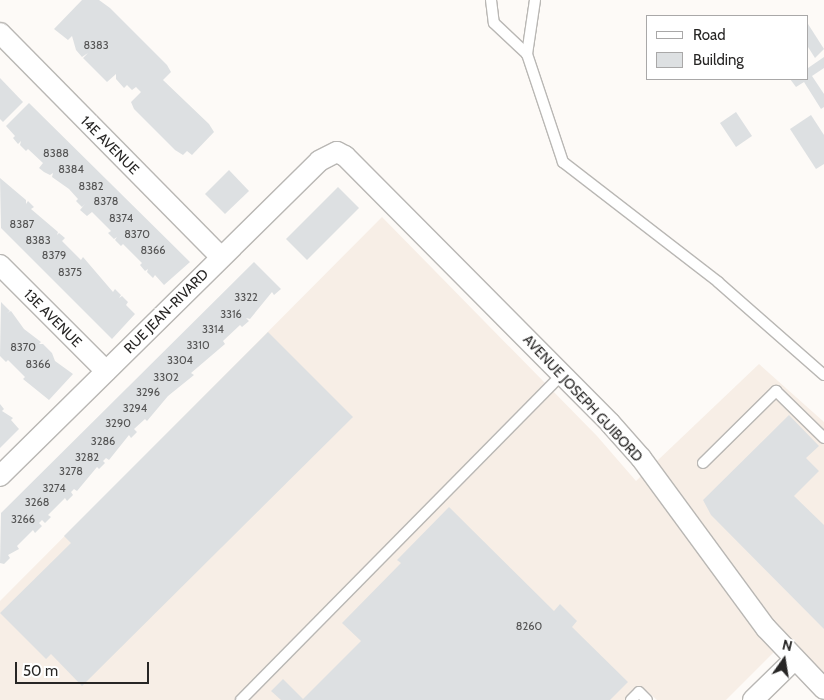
<!DOCTYPE html>
<html>
<head>
<meta charset="utf-8">
<style>
	body { margin:0 }
	#map { position:relative; width:824px; height:700px; overflow:hidden; background:#fdfaf7; font-family:Cabin,sans-serif }
	div>[style] { position:absolute }
	[style*='--x'] { left:calc(var(--x)*1px); top:calc(var(--y)*1px); width:calc(var(--w)*1px); rotate:calc(var(--a)*1deg) }
	.built>* { inset:0; background:#f7eee6 }
	.building>* { inset:0; background:#dde0e2 }
	.roads { filter:drop-shadow(1px 0 #b9b7b4) drop-shadow(-1px 0 #b9b7b4) drop-shadow(0 1px #b9b7b4) drop-shadow(0 -1px #b9b7b4) }
	.lane>* { height:10px; margin:-5px; padding:0 5px; transform-origin:5px; border-radius:5px; background:#fff }
	.street>* { height:20px; margin:-10px; padding:0 10px; transform-origin:10px; border-radius:10px; background:#fff }
	span { translate:-50% -50%; white-space:nowrap; text-align:center; line-height:1.15; -webkit-text-stroke:4.5px #fff; paint-order:stroke }
	.number-label { font-size:11px; color:#545454 }
	.number-label span { -webkit-text-stroke-width:0 }
	.street-label { font-size:14px; color:#272625 }
	.legend { position:absolute; left:646px; top:15px; width:162px; height:65px; box-sizing:border-box; background:#fff; border:1px solid #a9a8a8; margin:0; padding:6px 9px; list-style:none; font-size:15px; color:#272625 }
	.legend li { display:flex; align-items:center; gap:10px; height:25px }
	.legend b { width:25px; border:1px solid #a9a8a8 }
	.north { position:absolute; left:759px; top:635px; width:50px; height:50px; -webkit-text-stroke:4px #fff; paint-order:stroke; rotate:13deg; font-size:14px; font-weight:700; line-height:20px; text-align:center; color:#272625 }
	.north::after { content:''; display:block; margin:auto; width:18px; height:22px; background:#272625; clip-path:polygon(50% 0,100% 100%,50% 72%,0 100%) }
	.scale { position:absolute; left:15px; top:662px; width:134px; height:22px; box-sizing:border-box; border:2px solid #272625; border-top:0; padding-left:6px; font-size:15px; line-height:18px; white-space:nowrap; color:#272625; -webkit-text-stroke:4px #fff; paint-order:stroke }
</style>
</head>
<body>
<div id="map">
	<div class="built">
		<div style="clip-path:polygon(382px 217px,597px 436px,636px 481px,759px 364px,824px 422px,824px 689px,780px 646px,726px 700px,657px 700px,647px 691px,638px 700px,0 700px,0 601px)"></div>
	</div>
	<div class="building">
		<div style="clip-path:polygon(82px 0,99px 0,110px 8px,167px 65px,171px 72px,163px 80px,209px 124px,214px 132px,192px 155px,187px 151px,183px 155px,175px 150px,134px 109px,131px 102px,141px 92px,136px 87px,132px 90px,127px 85px,124px 88px,116px 79px,116px 74px,107px 82px,83px 58px,88px 53px,82px 57px,76px 50px,72px 36px,68px 40px,54px 29px)"></div>
		<div style="clip-path:polygon(808px 24px,824px 49px,815px 58px,808px 47px)"></div>
		<div style="clip-path:polygon(824px 57px,824px 68px,812px 76px,824px 94px,824px 107px,821px 109px,804px 82px,796px 87px,790px 79px,808px 79px,808px 68px)"></div>
		<div style="clip-path:polygon(0 78px,23px 102px,3px 122px,0 119px)"></div>
		<div style="clip-path:polygon(29px 103px,190px 262px,164px 285px,155px 275px,153px 278px,147px 272px,148px 269px,145px 271px,140px 265px,142px 263px,123px 244px,121px 246px,115px 240px,117px 237px,114px 239px,108px 233px,111px 231px,92px 212px,87px 216px,80px 210px,85px 204px,82px 207px,76px 201px,78px 199px,69px 189px,52px 177px,53px 173px,50px 175px,44px 172px,39px 168px,43px 163px,28px 149px,26px 151px,20px 145px,21px 141px,18px 144px,13px 138px,15px 136px,6px 126px)"></div>
		<div style="clip-path:polygon(736px 112px,752px 136px,736px 147px,720px 123px)"></div>
		<div style="clip-path:polygon(811px 115px,824px 135px,824px 164px,816px 169px,790px 129px)"></div>
		<div style="clip-path:polygon(229px 170px,249px 191px,225px 214px,205px 194px)"></div>
		<div style="clip-path:polygon(0 178px,26px 200px,26px 204px,28px 201px,34px 207px,31px 209px,58px 232px,57px 235px,59px 233px,65px 238px,62px 241px,81px 260px,83px 257px,113px 292px,115px 289px,121px 295px,119px 298px,122px 296px,128px 302px,126px 305px,135px 314px,112px 339px,1px 228px)"></div>
		<div style="clip-path:polygon(338px 187px,359px 208px,307px 260px,286px 239px)"></div>
		<div style="clip-path:polygon(254px 262px,281px 289px,274px 295px,272px 292px,250px 319px,246px 318px,249px 321px,242px 327px,240px 325px,223px 341px,225px 344px,191px 373px,194px 375px,168px 396px,147px 421px,145px 419px,134px 429px,137px 432px,131px 438px,129px 435px,109px 460px,106px 458px,103px 461px,105px 463px,99px 469px,97px 467px,77px 491px,74px 489px,71px 492px,73px 495px,67px 501px,65px 498px,48px 515px,51px 517px,45px 523px,42px 520px,39px 523px,42px 526px,35px 533px,33px 530px,17px 546px,19px 549px,8px 555px,10px 558px,4px 564px,0 563px,1px 513px)"></div>
		<div style="clip-path:polygon(1px 302px,10px 311px,7px 313px,11px 311px,24px 329px,41px 342px,39px 344px,43px 344px,52px 353px,55px 361px,73px 374px,49px 400px,23px 379px,25px 377px,8px 360px,6px 362px,0 356px)"></div>
		<div style="clip-path:polygon(268px 332px,353px 417px,82px 686px,51px 654px,46px 659px,0 613px,71px 543px,64px 536px)"></div>
		<div style="clip-path:polygon(0 404px,4px 409px,2px 411px,13px 418px,11px 420px,19px 429px,0 448px)"></div>
		<div style="clip-path:polygon(789px 415px,819px 446px,806px 458px,819px 471px,794px 496px,824px 525px,824px 629px,711px 515px,703px 500px)"></div>
		<div style="clip-path:polygon(449px 507px,554px 611px,560px 604px,577px 621px,572px 627px,628px 682px,610px 700px,281px 700px,271px 691px,283px 679px,303px 699px,361px 641px,342px 623px,401px 563px,397px 560px)"></div>
	</div>
	<div class="roads">
		<div class="lane">
			<div style="--x:491;--y:0;--w:23;--a:83"></div>
			<div style="--x:494;--y:23;--w:45;--a:43.2"></div>
			<div style="--x:535;--y:0;--w:55;--a:98.4"></div>
			<div style="--x:527;--y:54;--w:114;--a:71.6"></div>
			<div style="--x:563;--y:162;--w:196;--a:37.7"></div>
			<div style="--x:718;--y:282;--w:141;--a:41.3"></div>
			<div style="--x:703;--y:463;--w:103;--a:-44.6"></div>
			<div style="--x:776;--y:391;--w:67;--a:44.4"></div>
			<div style="--x:241;--y:700;--w:458;--a:-45.4"></div>
			<div style="--x:631;--y:700;--w:11;--a:-45"></div>
			<div style="--x:639;--y:692;--w:11;--a:45"></div>
		</div>
		<div class="street">
			<div style="--x:0;--y:33;--w:313;--a:45.4"></div>
			<div style="--x:0;--y:265;--w:150;--a:45"></div>
			<div style="--x:0;--y:476;--w:448;--a:-44.6"></div>
			<div style="--x:319;--y:161;--w:20;--a:-27"></div>
			<div style="--x:337;--y:152;--w:9;--a:27"></div>
			<div style="--x:345;--y:156;--w:376;--a:45.2"></div>
			<div style="--x:610;--y:423;--w:47;--a:48.5"></div>
			<div style="--x:641;--y:458;--w:211;--a:53.7"></div>
			<div style="--x:766;--y:628;--w:84;--a:46.4"></div>
			<div style="--x:753;--y:700;--w:57;--a:-44.3"></div>
		</div>
	</div>
	<div class="number-label">
		<span style="left:96px;top:45px">8383</span>
		<span style="left:56px;top:153px">8388</span>
		<span style="left:71px;top:169px">8384</span>
		<span style="left:91px;top:186px">8382</span>
		<span style="left:106px;top:201px">8378</span>
		<span style="left:121px;top:218px">8374</span>
		<span style="left:22px;top:224px">8387</span>
		<span style="left:137px;top:234px">8370</span>
		<span style="left:38px;top:240px">8383</span>
		<span style="left:153px;top:250px">8366</span>
		<span style="left:54px;top:255px">8379</span>
		<span style="left:70px;top:272px">8375</span>
		<span style="left:246px;top:297px">3322</span>
		<span style="left:231px;top:314px">3316</span>
		<span style="left:213px;top:329px">3314</span>
		<span style="left:198px;top:345px">3310</span>
		<span style="left:23px;top:347px">8370</span>
		<span style="left:180px;top:360px">3304</span>
		<span style="left:38px;top:364px">8366</span>
		<span style="left:166px;top:377px">3302</span>
		<span style="left:148px;top:392px">3296</span>
		<span style="left:135px;top:408px">3294</span>
		<span style="left:118px;top:423px">3290</span>
		<span style="left:103px;top:441px">3286</span>
		<span style="left:87px;top:457px">3282</span>
		<span style="left:71px;top:471px">3278</span>
		<span style="left:54px;top:488px">3274</span>
		<span style="left:37px;top:502px">3268</span>
		<span style="left:23px;top:519px">3266</span>
		<span style="left:529px;top:626px">8260</span>
	</div>
	<div class="street-label">
		<span style="left:110px;top:145px;rotate:45deg">14E AVENUE</span>
		<span style="left:166px;top:311px;rotate:-45deg">RUE JEAN-RIVARD</span>
		<span style="left:53px;top:318px;rotate:45deg">13E AVENUE</span>
		<span style="left:583px;top:398px;rotate:47deg">AVENUE JOSEPH GUIBORD</span>
	</div>
	<ul class="legend">
	<li><b style="height:6px;background:#fff"></b>Road</li>
	<li><b style="height:14px;background:#dde0e2"></b>Building</li>
	</ul>
	<div class="north">N</div>
	<div class="scale">50 m</div>
</div>
</body>
</html>
